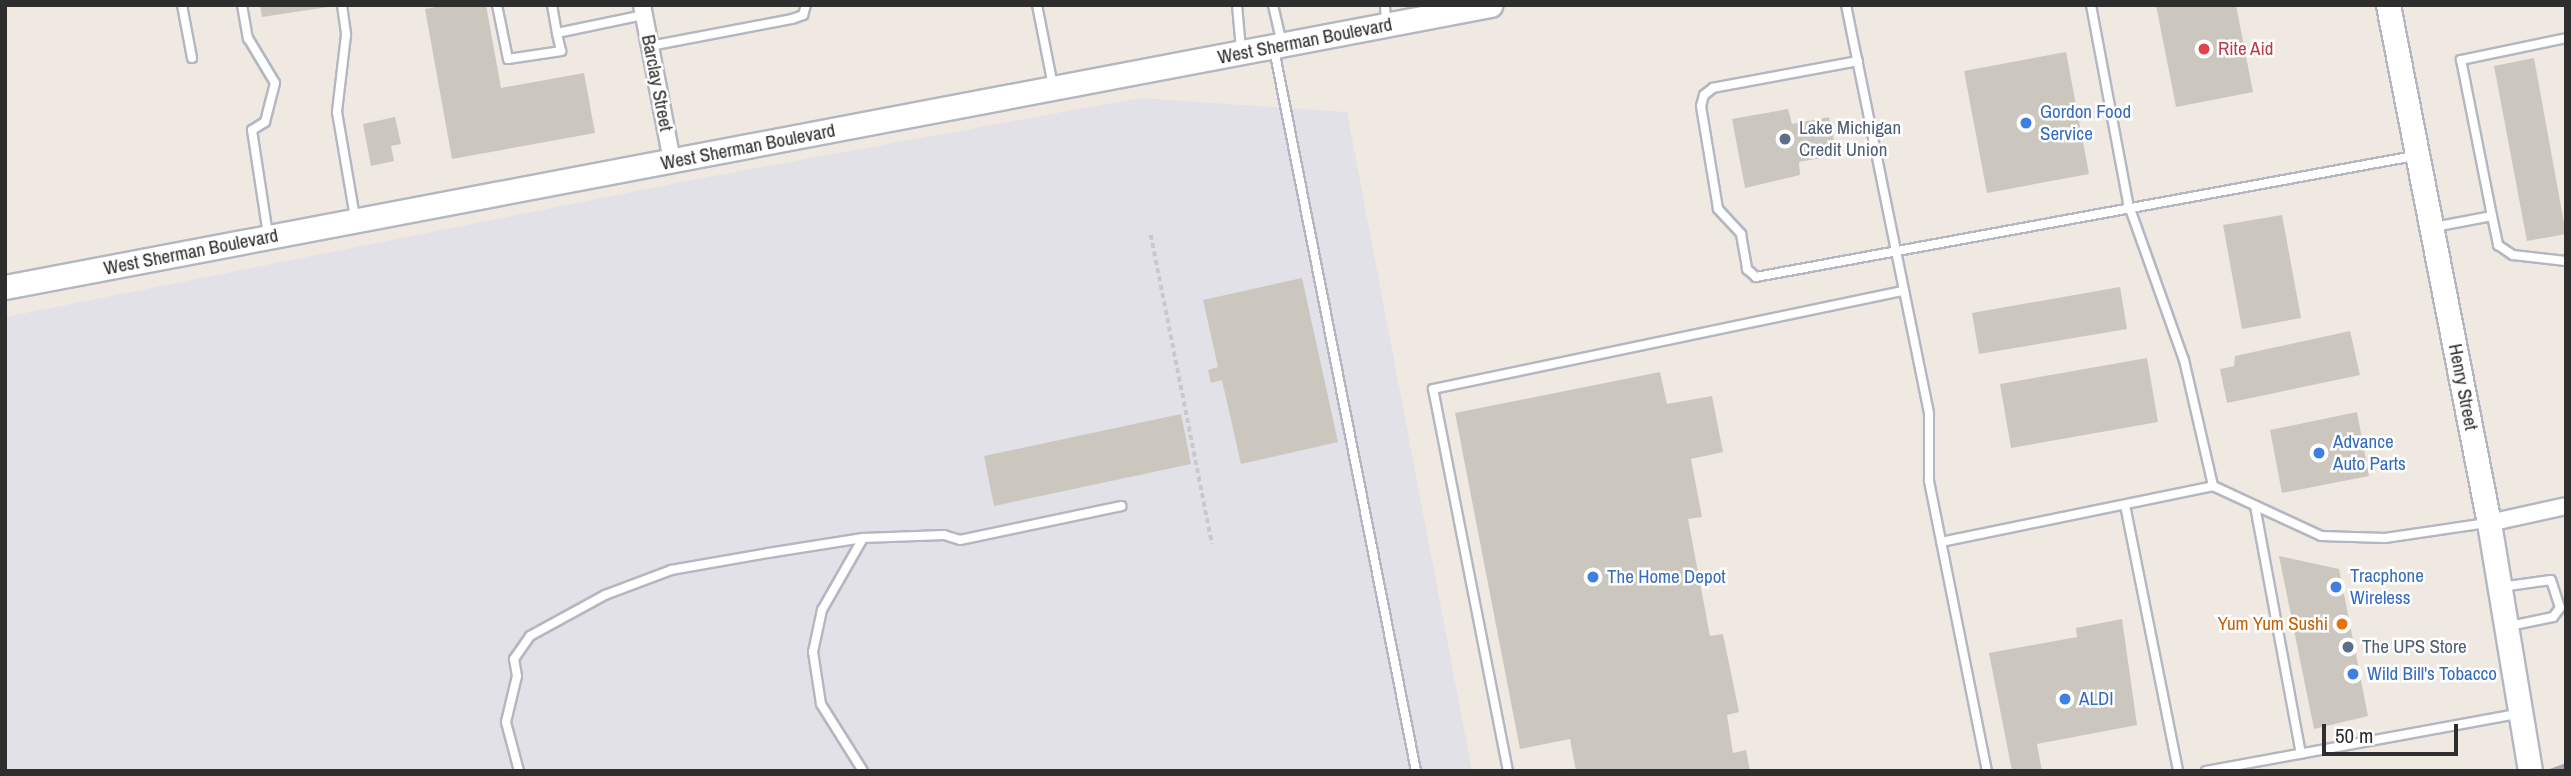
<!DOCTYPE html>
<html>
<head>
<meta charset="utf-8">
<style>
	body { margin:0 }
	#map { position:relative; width:2571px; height:776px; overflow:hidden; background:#efe9e1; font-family:"Archivo Narrow",sans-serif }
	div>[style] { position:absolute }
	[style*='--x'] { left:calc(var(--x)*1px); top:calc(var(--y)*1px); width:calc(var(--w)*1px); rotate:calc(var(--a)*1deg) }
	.industrial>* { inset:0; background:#e3e1e8 }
	.building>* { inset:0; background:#cbc7bf }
	.path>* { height:3.5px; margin-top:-1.75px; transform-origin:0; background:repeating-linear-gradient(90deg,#c9c9c9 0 5px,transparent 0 8.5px) }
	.roads { filter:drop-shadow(2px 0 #b4b7c1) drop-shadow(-2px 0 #b4b7c1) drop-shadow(0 2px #b4b7c1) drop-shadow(0 -2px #b4b7c1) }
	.service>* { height:8px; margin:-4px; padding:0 4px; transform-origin:4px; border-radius:4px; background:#fff }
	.minor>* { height:16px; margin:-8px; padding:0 8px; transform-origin:8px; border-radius:8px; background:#fff }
	.secondary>* { height:23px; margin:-11.5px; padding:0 11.5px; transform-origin:11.5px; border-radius:11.5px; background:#fff }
	.rail>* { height:5px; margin:-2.5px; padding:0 2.5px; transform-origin:2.5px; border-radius:2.5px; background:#a3a6b8 }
	.dots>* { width:19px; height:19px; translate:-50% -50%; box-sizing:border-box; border:4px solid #fff; border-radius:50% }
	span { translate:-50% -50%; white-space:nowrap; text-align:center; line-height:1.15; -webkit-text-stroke:5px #fff; paint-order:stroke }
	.street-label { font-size:19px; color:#2e2e2e }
	.health-label { font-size:19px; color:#be3a42 }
	.left { translate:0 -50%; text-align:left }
	.shop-label { font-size:19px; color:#366cbe }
	.service-label { font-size:19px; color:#4e5e75 }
	.food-label { font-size:19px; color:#c56008 }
	.right { translate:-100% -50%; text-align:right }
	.frame { position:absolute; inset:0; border:7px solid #2e2e2e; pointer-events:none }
	.scale { position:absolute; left:2322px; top:724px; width:136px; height:32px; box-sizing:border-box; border:4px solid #2e2e2e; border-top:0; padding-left:9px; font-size:21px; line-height:24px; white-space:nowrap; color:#2e2e2e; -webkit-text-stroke:5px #fff; paint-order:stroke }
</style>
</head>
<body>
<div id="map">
	<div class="industrial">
		<div style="clip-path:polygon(1139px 98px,1347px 112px,1472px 771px,5px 771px,5px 317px,702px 178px)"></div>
	</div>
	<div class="building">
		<div style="clip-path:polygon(260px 5px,328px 5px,328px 7px,262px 17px)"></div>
		<div style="clip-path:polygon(446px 5px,486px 5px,501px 88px,584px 73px,595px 133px,452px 159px,425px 9px)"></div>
		<div style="clip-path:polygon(2156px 5px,2236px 5px,2253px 92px,2176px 107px)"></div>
		<div style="clip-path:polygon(2066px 52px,2089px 174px,1987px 193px,1964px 71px)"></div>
		<div style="clip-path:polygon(2534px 58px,2566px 234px,2527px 241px,2494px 66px)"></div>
		<div style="clip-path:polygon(1788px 109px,1792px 124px,1829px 117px,1837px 155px,1799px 162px,1800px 175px,1745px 188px,1732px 119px)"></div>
		<div style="clip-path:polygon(395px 117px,401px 144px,391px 146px,394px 161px,371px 166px,363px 124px)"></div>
		<div style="clip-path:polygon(2282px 215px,2301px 318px,2242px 329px,2223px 225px)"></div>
		<div style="clip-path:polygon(1302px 278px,1338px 442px,1241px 464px,1222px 380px,1211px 383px,1208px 370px,1218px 367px,1203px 300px)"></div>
		<div style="clip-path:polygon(2120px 287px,2127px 329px,1979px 354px,1972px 313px)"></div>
		<div style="clip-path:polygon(2350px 331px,2360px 375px,2227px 403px,2220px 369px,2234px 366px,2235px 356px)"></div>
		<div style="clip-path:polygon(2147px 358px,2158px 422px,2011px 448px,2000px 384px)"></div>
		<div style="clip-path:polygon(1660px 372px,1667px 404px,1712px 396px,1723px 452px,1691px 459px,1702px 517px,1688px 519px,1710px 636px,1723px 634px,1739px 712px,1727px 715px,1733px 753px,1746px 750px,1750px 771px,1576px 771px,1570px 739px,1520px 749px,1455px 413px)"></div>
		<div style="clip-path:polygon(2357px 412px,2369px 476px,2282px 493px,2270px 430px)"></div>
		<div style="clip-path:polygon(1181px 414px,1191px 464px,994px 506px,984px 456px)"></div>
		<div style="clip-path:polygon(2279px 556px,2339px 569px,2368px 716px,2314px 729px)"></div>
		<div style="clip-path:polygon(2122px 619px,2137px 725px,2037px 744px,2042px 771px,2012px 771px,1989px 653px,2077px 637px,2076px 628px)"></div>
	</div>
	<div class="path">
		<div style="--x:1151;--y:235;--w:315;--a:78.8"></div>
	</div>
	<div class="roads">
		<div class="service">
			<div style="--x:182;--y:5;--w:54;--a:79.3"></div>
			<div style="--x:242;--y:5;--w:34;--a:80"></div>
			<div style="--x:248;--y:38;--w:52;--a:59"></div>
			<div style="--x:275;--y:83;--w:40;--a:104.4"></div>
			<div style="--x:265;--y:122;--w:15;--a:148"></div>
			<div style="--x:252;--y:130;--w:106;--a:81.3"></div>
			<div style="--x:342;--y:5;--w:30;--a:82"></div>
			<div style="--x:346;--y:35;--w:78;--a:96.7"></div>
			<div style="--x:337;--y:112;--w:107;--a:80.3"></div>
			<div style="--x:497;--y:5;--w:55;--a:78.5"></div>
			<div style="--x:508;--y:59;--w:54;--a:-8.6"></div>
			<div style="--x:561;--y:51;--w:18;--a:-103"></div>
			<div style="--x:557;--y:33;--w:89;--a:-11.7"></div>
			<div style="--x:552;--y:5;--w:28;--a:80"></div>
			<div style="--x:1037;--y:5;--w:83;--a:78.8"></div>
			<div style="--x:1237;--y:5;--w:45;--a:84.9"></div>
			<div style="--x:1273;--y:5;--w:39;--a:77"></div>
			<div style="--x:1385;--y:5;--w:17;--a:87"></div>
			<div style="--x:1846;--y:5;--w:417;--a:78.5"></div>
			<div style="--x:1929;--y:414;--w:67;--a:90"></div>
			<div style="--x:1929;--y:481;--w:296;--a:78.7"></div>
			<div style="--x:2091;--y:5;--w:201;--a:79.4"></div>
			<div style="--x:2128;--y:203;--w:167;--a:70.4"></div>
			<div style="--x:2184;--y:360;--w:129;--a:77"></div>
			<div style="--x:650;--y:46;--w:145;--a:-10.8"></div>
			<div style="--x:792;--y:19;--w:12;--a:-20"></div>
			<div style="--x:803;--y:15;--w:10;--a:-73"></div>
			<div style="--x:1274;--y:49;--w:736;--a:78.87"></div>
			<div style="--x:1858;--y:61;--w:147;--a:169.5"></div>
			<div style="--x:1713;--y:88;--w:11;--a:142"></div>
			<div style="--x:1704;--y:95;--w:11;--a:105"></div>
			<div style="--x:1701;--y:106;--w:104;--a:80.6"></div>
			<div style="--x:1718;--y:209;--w:34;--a:47"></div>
			<div style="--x:1741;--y:234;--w:36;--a:80"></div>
			<div style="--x:1747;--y:269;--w:12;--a:42"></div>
			<div style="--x:1756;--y:277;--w:669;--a:-10.42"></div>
			<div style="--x:2492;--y:216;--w:30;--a:78"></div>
			<div style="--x:2498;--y:245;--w:18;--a:34"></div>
			<div style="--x:2513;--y:255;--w:53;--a:6.5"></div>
			<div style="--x:2434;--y:227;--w:59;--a:-10.7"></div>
			<div style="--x:2492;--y:216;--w:159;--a:-101.2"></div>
			<div style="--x:2461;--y:60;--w:107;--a:-11.8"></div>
			<div style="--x:2125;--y:505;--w:271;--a:78.7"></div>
			<div style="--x:2255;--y:506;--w:252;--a:79.5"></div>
			<div style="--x:1941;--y:542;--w:278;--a:-11.6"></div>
			<div style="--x:2213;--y:486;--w:119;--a:24.8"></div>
			<div style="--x:2321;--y:536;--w:64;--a:1.8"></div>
			<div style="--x:2385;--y:538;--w:103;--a:-8.4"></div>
			<div style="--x:2501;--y:587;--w:50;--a:-8"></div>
			<div style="--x:2551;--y:580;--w:29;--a:72"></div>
			<div style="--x:2560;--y:608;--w:11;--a:128"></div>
			<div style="--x:2553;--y:617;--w:45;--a:168.4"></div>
			<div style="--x:519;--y:771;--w:51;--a:-104.9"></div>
			<div style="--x:506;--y:722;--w:47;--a:-76.6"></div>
			<div style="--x:517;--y:676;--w:17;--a:-100"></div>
			<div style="--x:514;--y:659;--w:28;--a:-55"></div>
			<div style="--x:530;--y:636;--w:85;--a:-28.7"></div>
			<div style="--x:605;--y:595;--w:71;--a:-20.7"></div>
			<div style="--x:671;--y:570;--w:98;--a:-9.9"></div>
			<div style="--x:768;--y:553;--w:96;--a:-9"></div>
			<div style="--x:863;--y:538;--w:81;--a:-2.1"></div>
			<div style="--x:944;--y:535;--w:17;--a:17"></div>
			<div style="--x:960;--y:540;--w:165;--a:-11.9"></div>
			<div style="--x:863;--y:771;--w:79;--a:-122.1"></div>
			<div style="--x:821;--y:704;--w:53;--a:-98.7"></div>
			<div style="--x:813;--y:652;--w:43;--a:-77.9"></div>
			<div style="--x:822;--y:610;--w:83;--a:-60.3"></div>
			<div style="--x:1508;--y:771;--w:389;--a:-101.1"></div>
			<div style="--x:1433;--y:389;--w:481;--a:-11.8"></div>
			<div style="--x:2206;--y:771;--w:316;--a:-10.4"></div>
		</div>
		<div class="minor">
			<div style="--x:642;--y:5;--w:159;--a:79.1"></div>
			<div style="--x:2489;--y:523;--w:79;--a:-12.4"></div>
		</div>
		<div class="secondary">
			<div style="--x:2388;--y:5;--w:528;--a:78.97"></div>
			<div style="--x:2489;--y:523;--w:251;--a:80.6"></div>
			<div style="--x:5;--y:287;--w:1512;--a:-10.75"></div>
		</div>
	</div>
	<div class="rail">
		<div style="--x:2549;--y:771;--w:18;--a:-19"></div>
	</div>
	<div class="dots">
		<div style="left:2204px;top:49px;background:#e0444e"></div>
		<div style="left:2026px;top:123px;background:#3f7fe0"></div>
		<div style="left:1785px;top:139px;background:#5c6f8a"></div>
		<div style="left:2319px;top:453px;background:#3f7fe0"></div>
		<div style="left:1593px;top:577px;background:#3f7fe0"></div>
		<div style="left:2336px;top:587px;background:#3f7fe0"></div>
		<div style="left:2342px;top:624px;background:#e8710a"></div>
		<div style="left:2348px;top:647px;background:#5c6f8a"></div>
		<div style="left:2353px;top:674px;background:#3f7fe0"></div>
		<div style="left:2065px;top:699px;background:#3f7fe0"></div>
	</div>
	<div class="street-label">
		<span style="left:1305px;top:41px;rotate:-11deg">West Sherman Boulevard</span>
		<span style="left:657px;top:83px;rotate:79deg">Barclay Street</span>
		<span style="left:748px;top:147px;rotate:-11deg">West Sherman Boulevard</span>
		<span style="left:191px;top:252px;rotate:-11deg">West Sherman Boulevard</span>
		<span style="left:2463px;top:387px;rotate:79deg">Henry Street</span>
	</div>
	<div class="health-label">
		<span class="left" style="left:2218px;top:49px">Rite Aid</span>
	</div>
	<div class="shop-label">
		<span class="left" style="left:2040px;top:123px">Gordon Food<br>Service</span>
		<span class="left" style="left:2333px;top:453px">Advance<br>Auto Parts</span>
		<span class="left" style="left:2350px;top:587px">Tracphone<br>Wireless</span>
		<span class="left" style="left:1607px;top:577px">The Home Depot</span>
		<span class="left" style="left:2367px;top:674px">Wild Bill's Tobacco</span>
		<span class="left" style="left:2079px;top:699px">ALDI</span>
	</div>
	<div class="service-label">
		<span class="left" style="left:1799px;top:139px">Lake Michigan<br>Credit Union</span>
		<span class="left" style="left:2362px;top:647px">The UPS Store</span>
	</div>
	<div class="food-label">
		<span class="right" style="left:2328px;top:624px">Yum Yum Sushi</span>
	</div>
	<div class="frame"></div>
	<div class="scale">50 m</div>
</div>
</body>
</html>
